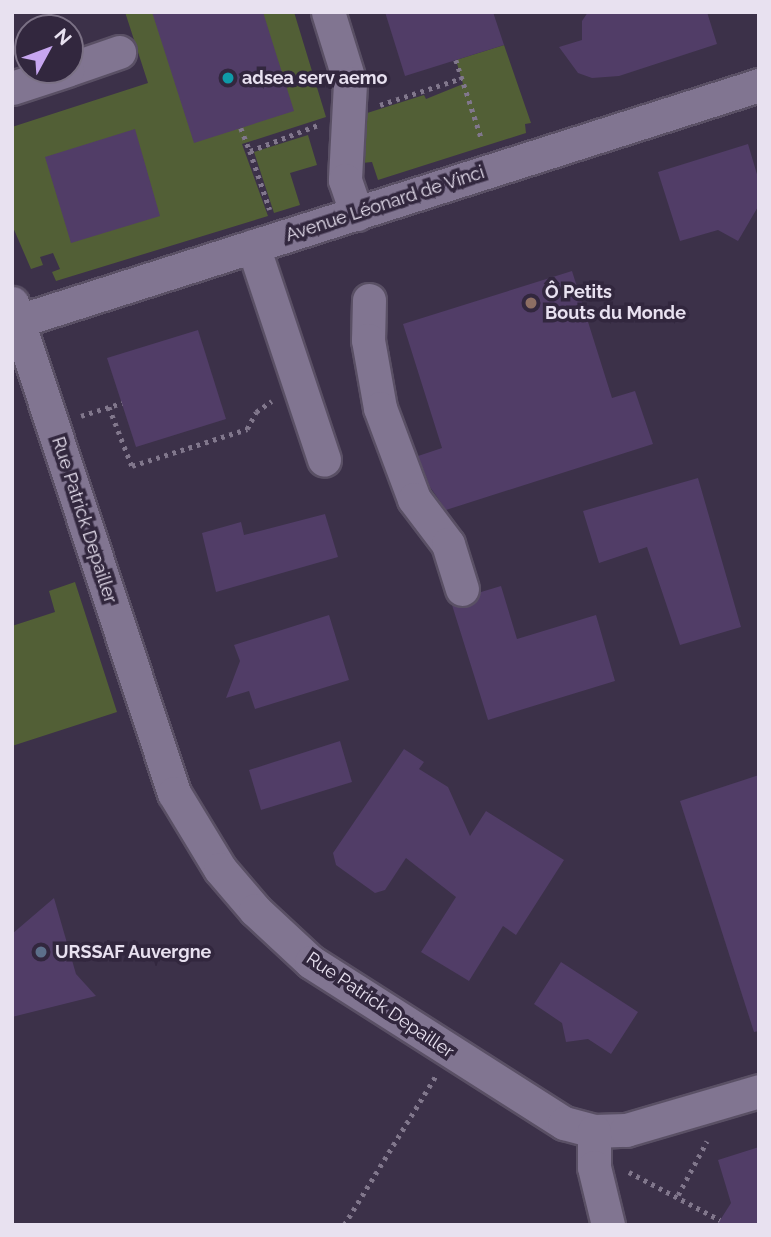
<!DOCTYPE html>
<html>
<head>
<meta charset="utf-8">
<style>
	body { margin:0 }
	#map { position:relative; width:771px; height:1237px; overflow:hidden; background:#3c3149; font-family:Raleway,sans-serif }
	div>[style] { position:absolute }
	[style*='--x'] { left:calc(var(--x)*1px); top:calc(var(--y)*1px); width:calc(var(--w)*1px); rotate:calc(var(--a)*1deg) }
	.green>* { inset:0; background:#525f36 }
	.building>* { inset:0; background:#513d67 }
	.path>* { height:4.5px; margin-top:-2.25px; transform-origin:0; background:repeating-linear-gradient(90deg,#81778c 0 3.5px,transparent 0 8.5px) }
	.roads { filter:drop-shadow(2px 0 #5a5065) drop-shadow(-2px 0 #5a5065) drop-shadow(0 2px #5a5065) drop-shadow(0 -2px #5a5065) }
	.minor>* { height:33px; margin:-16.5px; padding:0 16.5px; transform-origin:16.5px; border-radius:16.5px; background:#817591 }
	.dots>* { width:19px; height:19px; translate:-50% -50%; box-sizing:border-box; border:4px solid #32273e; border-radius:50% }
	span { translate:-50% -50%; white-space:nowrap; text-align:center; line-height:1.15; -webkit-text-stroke:7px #32273e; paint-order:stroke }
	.poi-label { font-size:18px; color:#e8e1f0; font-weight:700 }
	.left { translate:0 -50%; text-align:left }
	.street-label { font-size:18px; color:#e8e1f0 }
	.frame { position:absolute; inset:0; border:14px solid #e8e1f0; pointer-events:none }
	.north { position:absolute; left:14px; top:14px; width:70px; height:70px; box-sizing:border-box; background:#32273e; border:2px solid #7b7185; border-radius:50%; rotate:49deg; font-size:19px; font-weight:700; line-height:28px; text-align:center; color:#e8e1f0 }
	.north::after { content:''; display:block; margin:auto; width:24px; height:32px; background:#c7a6f0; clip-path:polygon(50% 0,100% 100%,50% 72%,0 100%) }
</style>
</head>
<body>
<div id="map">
	<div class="green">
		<div style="clip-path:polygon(125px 12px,294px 12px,326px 117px,242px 144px,268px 216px,56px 281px,52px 272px,60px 269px,53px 253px,40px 257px,43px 265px,31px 269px,12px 225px,12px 127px,148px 83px)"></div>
		<div style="clip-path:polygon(504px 45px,531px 123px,525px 124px,526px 133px,378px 180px,372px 162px,362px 163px,364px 114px,424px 95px,426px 99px,463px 84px,456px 60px)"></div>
		<div style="clip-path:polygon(308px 135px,317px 165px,290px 173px,300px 205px,274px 213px,254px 152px)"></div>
		<div style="clip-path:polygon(75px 582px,117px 712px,12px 746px,12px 626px,55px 612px,49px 591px)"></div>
	</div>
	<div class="building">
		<div style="clip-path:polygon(152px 12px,263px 12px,294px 111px,194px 143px)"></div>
		<div style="clip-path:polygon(385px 12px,493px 12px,504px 45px,405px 76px)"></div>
		<div style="clip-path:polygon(588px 12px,707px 12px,717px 44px,619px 76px,592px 78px,578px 73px,559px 47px,582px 40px,582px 21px)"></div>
		<div style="clip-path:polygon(135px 129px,160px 216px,71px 243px,45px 157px)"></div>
		<div style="clip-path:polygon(748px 144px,759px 181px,759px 205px,738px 241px,718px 230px,680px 241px,658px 172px)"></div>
		<div style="clip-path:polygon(572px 271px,612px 398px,635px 391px,653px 444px,446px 510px,430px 487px,418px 456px,442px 448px,403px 324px)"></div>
		<div style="clip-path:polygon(198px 330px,226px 419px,136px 447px,107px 358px)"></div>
		<div style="clip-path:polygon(698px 478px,741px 627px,680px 645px,647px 547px,599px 563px,583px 511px)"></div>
		<div style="clip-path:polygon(325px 514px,338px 557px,216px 592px,202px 533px,241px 522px,244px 535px)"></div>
		<div style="clip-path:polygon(501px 586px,517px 639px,596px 615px,615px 681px,488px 720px,452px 605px,468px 607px,481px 592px)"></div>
		<div style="clip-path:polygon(329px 615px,349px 680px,255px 709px,249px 691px,226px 698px,240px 661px,234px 645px)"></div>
		<div style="clip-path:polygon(340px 741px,352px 782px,261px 810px,249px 770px)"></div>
		<div style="clip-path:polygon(404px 749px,424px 762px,419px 769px,448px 787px,470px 836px,486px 811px,564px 860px,516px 935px,503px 926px,469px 981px,421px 952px,456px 897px,406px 858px,385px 890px,375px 893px,336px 865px,333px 853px)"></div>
		<div style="clip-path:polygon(759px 775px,759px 1031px,754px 1032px,680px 801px)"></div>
		<div style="clip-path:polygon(54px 898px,76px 974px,96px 996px,12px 1017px,12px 934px)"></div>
		<div style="clip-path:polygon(561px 962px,638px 1012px,611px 1054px,588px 1039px,566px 1042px,562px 1023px,534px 1004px)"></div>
		<div style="clip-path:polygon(759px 1147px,759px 1225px,717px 1225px,731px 1203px,718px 1160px)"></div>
	</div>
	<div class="path">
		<div style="--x:456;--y:60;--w:84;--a:72"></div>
		<div style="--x:380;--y:105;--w:86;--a:-18.2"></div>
		<div style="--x:241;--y:128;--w:25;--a:69"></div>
		<div style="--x:250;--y:151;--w:73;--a:-20.9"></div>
		<div style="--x:250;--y:151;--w:62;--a:71.3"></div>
		<div style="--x:109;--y:407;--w:63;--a:68.7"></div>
		<div style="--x:132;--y:466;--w:121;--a:-17.8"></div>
		<div style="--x:247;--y:429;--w:19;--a:-62"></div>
		<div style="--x:256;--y:412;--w:19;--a:-35"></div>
		<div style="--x:81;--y:416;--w:43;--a:-17.6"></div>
		<div style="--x:629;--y:1172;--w:103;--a:27.8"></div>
		<div style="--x:678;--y:1195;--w:61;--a:-61.8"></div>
		<div style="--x:344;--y:1225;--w:174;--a:-58.4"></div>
	</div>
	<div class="roads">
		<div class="minor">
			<div style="--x:328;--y:12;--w:74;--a:72.8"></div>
			<div style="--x:350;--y:83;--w:97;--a:93"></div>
			<div style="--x:345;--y:180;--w:36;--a:71"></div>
			<div style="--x:70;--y:69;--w:52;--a:-19.1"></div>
			<div style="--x:12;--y:88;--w:58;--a:-18.1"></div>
			<div style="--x:253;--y:246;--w:225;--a:71.6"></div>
			<div style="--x:369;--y:300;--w:40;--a:91.4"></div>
			<div style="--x:368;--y:340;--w:69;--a:80"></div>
			<div style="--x:380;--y:408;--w:97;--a:69.5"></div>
			<div style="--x:414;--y:499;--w:56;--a:52.9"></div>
			<div style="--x:448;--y:544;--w:47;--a:72.7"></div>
			<div style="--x:12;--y:303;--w:516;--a:71.71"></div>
			<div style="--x:174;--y:793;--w:89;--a:58.8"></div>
			<div style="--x:220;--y:869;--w:54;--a:49.5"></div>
			<div style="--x:255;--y:910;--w:76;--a:42.9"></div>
			<div style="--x:311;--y:962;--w:300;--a:32.5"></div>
			<div style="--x:564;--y:1123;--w:31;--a:15"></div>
			<div style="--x:594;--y:1131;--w:32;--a:-2"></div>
			<div style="--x:626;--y:1130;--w:139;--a:-16.3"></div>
			<div style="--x:12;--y:323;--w:784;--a:-17.67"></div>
			<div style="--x:594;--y:1131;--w:36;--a:90"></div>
			<div style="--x:594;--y:1167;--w:60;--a:76.4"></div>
		</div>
	</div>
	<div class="dots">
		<div style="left:228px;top:78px;background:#0f9aa8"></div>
		<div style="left:531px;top:303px;background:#8d6e63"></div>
		<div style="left:41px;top:952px;background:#5c6f8a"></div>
	</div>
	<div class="poi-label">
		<span class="left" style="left:242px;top:78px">adsea serv aemo</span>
		<span class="left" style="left:545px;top:303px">Ô Petits<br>Bouts du Monde</span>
		<span class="left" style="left:55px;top:952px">URSSAF Auvergne</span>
	</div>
	<div class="street-label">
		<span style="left:385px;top:204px;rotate:-18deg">Avenue Léonard de Vinci</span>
		<span style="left:84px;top:520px;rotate:72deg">Rue Patrick Depailler</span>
		<span style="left:380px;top:1005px;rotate:34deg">Rue Patrick Depailler</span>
	</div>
	<div class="frame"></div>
	<div class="north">N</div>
</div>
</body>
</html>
